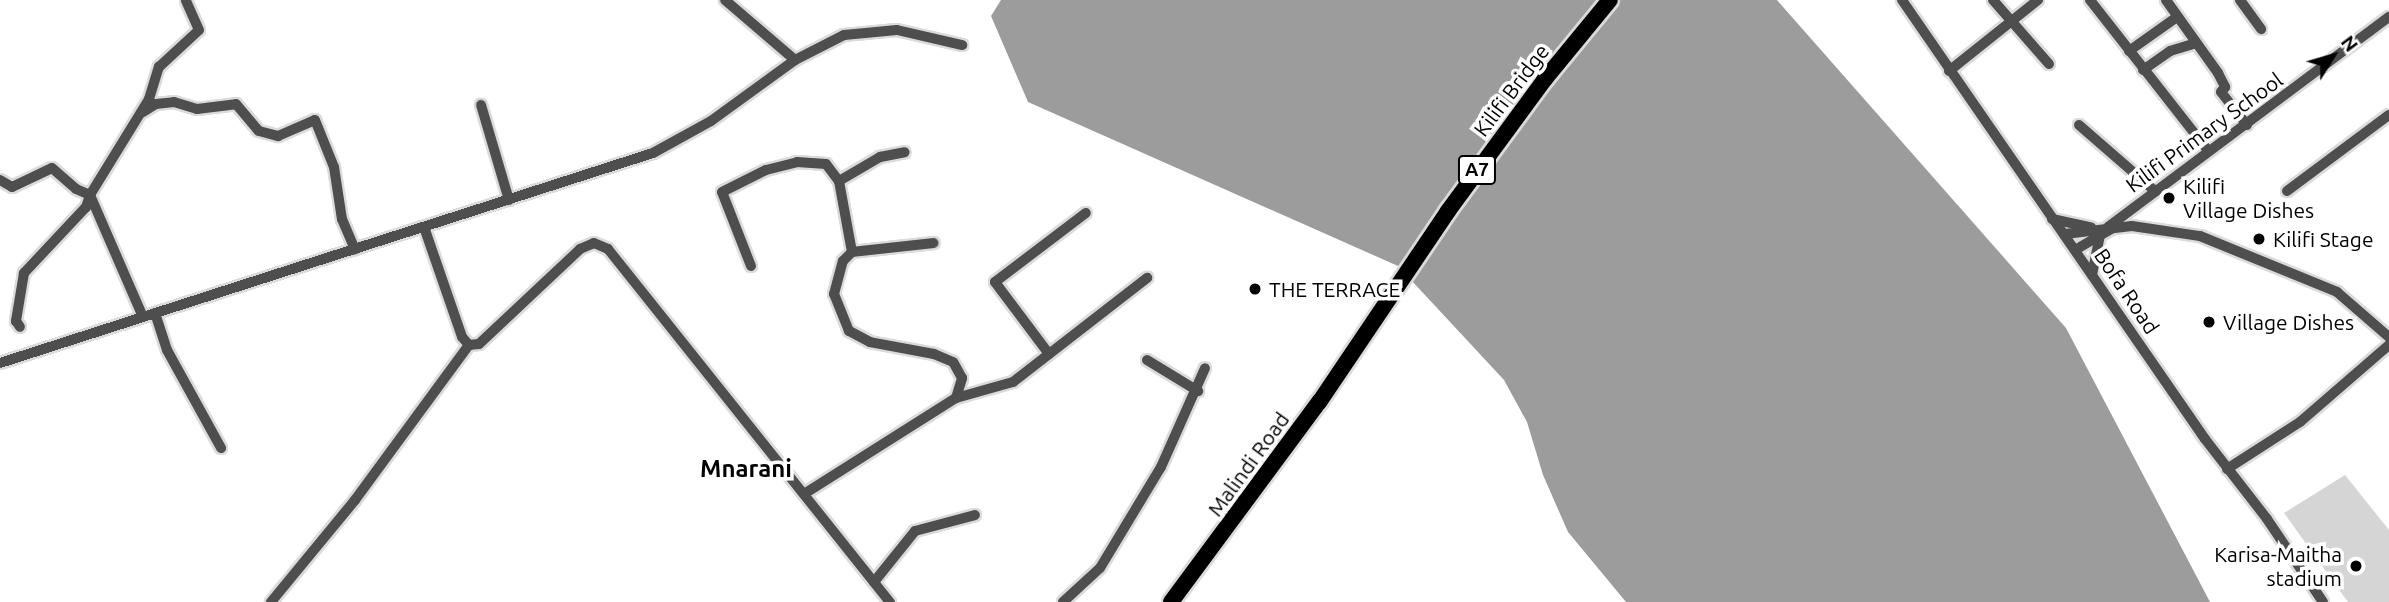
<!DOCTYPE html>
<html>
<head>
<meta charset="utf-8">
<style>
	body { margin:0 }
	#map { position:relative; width:2389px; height:602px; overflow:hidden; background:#fff; font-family:Ubuntu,sans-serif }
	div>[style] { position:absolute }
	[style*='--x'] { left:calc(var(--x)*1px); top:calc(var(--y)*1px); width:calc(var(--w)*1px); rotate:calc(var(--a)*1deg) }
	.green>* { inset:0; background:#d5d5d5 }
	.water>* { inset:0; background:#9c9c9c }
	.roads { filter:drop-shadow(2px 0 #dbdbdb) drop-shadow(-2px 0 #dbdbdb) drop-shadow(0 2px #dbdbdb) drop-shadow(0 -2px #dbdbdb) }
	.minor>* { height:10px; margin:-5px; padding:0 5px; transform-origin:5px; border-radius:5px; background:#4e4e4e }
	.highway>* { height:16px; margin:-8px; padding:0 8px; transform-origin:8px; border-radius:8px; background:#000 }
	.dots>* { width:19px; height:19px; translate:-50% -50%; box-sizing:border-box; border:4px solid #fff; border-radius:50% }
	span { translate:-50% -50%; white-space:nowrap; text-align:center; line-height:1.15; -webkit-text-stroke:7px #fff; paint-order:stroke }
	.shield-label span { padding:2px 5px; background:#fff; border:2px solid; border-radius:5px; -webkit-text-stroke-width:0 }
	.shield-label { font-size:19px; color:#000; font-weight:700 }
	.street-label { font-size:21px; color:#000 }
	.poi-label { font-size:21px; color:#000 }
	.left { translate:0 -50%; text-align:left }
	.right { translate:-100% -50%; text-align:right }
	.quarter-label { font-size:24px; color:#000; font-weight:700 }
	.north { position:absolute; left:2298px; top:21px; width:70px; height:70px; -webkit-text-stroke:5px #fff; paint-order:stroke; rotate:53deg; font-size:19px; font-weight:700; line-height:28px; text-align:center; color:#000 }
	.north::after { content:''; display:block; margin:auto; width:24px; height:32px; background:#000; clip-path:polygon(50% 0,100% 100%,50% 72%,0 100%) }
</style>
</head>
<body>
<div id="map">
	<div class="green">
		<div style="clip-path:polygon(2345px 475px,2389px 530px,2389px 602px,2348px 602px,2284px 513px)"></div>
	</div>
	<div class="water">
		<div style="clip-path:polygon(1001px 0,1777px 0,2066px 328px,2210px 602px,1626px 602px,1568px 532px,1543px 475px,1527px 422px,1504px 380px,1398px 266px,1028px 102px,991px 16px)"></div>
	</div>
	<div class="roads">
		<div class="minor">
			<div style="--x:725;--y:0;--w:92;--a:40.6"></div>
			<div style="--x:1902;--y:0;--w:533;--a:55.39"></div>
			<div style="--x:2205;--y:439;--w:101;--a:52.2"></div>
			<div style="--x:2267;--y:519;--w:100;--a:56"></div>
			<div style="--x:1993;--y:0;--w:85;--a:48.8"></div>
			<div style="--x:2090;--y:0;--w:189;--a:51.9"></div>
			<div style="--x:2166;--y:0;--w:90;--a:54.5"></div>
			<div style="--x:2218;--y:73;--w:16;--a:63"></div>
			<div style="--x:2225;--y:87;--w:6;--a:129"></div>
			<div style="--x:2221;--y:92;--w:42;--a:51.8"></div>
			<div style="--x:2240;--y:0;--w:36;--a:54"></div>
			<div style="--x:2129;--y:51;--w:59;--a:-35.3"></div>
			<div style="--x:2143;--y:70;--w:33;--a:-35"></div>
			<div style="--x:2170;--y:51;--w:27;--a:-17"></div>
			<div style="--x:1949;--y:71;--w:114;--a:-38.6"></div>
			<div style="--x:481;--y:105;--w:99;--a:73.6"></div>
			<div style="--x:143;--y:112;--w:15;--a:-32"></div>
			<div style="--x:156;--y:104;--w:18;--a:-6"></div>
			<div style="--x:174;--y:102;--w:24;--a:17"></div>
			<div style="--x:197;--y:109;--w:39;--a:-7"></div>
			<div style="--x:236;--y:104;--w:35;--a:50"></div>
			<div style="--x:259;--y:131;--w:20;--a:15"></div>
			<div style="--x:278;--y:136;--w:40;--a:-23.4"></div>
			<div style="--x:315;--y:120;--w:51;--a:68"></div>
			<div style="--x:334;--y:167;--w:53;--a:81.3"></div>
			<div style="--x:342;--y:219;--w:33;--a:67"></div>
			<div style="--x:2079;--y:125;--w:101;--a:41"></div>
			<div style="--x:0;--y:180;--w:14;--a:30"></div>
			<div style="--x:12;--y:187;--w:44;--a:-25.4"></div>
			<div style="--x:52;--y:168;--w:32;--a:41"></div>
			<div style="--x:76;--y:189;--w:15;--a:23"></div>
			<div style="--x:90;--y:195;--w:13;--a:108"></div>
			<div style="--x:86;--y:207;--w:91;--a:133.2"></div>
			<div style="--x:24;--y:273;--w:49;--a:99.5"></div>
			<div style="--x:16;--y:321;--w:7;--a:56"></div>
			<div style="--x:2287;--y:191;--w:127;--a:-36.7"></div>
			<div style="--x:2052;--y:219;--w:40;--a:12"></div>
			<div style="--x:424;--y:227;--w:116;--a:70.9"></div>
			<div style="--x:462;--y:337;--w:11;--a:49"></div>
			<div style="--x:469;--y:345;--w:10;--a:-6"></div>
			<div style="--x:479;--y:344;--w:139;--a:-43.2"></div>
			<div style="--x:580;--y:249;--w:15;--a:-23"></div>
			<div style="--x:594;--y:243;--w:15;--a:23"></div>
			<div style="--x:608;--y:249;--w:452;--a:51.4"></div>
			<div style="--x:2108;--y:227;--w:351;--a:-36.8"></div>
			<div style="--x:2065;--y:234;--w:67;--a:-6.8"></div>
			<div style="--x:2132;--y:226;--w:69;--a:8.4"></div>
			<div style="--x:2200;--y:236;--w:148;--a:22.2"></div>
			<div style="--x:2337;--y:292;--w:69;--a:40.9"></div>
			<div style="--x:2075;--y:250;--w:42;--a:-30.3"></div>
			<div style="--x:852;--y:252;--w:82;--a:-6.3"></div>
			<div style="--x:751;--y:266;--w:79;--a:-111.4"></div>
			<div style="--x:722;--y:192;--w:49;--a:-26.6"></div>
			<div style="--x:766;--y:170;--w:32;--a:-14"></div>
			<div style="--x:797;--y:162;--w:29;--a:4"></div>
			<div style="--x:826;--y:164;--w:21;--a:53"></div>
			<div style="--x:2092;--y:275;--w:41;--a:-78.7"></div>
			<div style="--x:155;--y:313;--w:39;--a:72"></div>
			<div style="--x:167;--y:350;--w:112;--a:61.1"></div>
			<div style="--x:143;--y:317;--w:133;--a:-113.5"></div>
			<div style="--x:90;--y:195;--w:113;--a:-58.4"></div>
			<div style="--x:149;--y:99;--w:34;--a:-73"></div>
			<div style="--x:159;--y:67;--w:54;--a:-42.8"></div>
			<div style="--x:199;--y:30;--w:32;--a:-114"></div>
			<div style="--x:1049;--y:354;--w:90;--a:-126.9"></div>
			<div style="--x:995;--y:282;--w:114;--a:-37.2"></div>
			<div style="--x:1147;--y:360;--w:60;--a:31.3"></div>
			<div style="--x:0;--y:363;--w:686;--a:-17.83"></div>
			<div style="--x:653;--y:153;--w:66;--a:-28.9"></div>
			<div style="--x:711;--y:121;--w:104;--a:-36"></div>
			<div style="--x:795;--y:60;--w:55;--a:-27"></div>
			<div style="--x:844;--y:35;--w:53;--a:-5.4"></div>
			<div style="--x:897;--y:30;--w:67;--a:13"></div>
			<div style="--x:956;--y:398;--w:59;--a:-15.7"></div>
			<div style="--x:1013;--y:382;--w:170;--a:-37.8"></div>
			<div style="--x:2227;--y:469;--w:87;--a:-32.8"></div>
			<div style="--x:2300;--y:422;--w:118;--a:-40.9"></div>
			<div style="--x:804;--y:494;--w:180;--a:-32.3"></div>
			<div style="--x:956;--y:398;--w:21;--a:-73"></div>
			<div style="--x:962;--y:378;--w:18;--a:-119"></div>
			<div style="--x:953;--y:362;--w:21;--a:-157"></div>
			<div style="--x:934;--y:354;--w:65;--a:-169.4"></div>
			<div style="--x:870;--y:342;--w:24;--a:-152"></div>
			<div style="--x:849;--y:331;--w:40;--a:-112"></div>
			<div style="--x:834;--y:294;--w:34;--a:-75"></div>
			<div style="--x:843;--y:261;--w:13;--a:-45"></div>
			<div style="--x:852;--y:252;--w:72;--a:-100.4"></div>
			<div style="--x:839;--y:181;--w:48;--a:-30.3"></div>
			<div style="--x:880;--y:157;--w:25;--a:-11"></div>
			<div style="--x:874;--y:582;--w:65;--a:-51.2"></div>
			<div style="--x:915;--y:531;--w:62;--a:-14.9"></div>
			<div style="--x:271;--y:602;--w:132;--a:-50.5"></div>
			<div style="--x:355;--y:500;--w:192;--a:-53.7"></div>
			<div style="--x:1063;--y:602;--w:50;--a:-42.6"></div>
			<div style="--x:1100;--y:568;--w:118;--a:-58.9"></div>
			<div style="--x:1161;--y:467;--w:108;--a:-66"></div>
		</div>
		<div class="highway">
			<div style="--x:1171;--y:602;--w:250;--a:-53.5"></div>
			<div style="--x:1320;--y:401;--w:229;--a:-56"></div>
			<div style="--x:1448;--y:211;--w:164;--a:-53.7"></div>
			<div style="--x:1545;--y:79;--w:102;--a:-50.6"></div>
		</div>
	</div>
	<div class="dots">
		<div style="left:2169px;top:198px;background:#000"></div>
		<div style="left:2259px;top:239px;background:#000"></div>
		<div style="left:1255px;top:289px;background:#000"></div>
		<div style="left:2209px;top:322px;background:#000"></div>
		<div style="left:2356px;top:566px;background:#000"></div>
	</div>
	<div class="shield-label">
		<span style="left:1477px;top:170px">A7</span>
	</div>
	<div class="street-label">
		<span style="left:1511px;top:90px;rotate:-53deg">Kilifi Bridge</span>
		<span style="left:2204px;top:132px;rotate:-36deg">Kilifi Primary School</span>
		<span style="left:2127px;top:291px;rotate:56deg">Bofa Road</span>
		<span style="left:1248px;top:464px;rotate:-54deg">Malindi Road</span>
	</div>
	<div class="poi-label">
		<span class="left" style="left:2183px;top:198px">Kilifi<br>Village Dishes</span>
		<span class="left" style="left:2273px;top:239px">Kilifi Stage</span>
		<span class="left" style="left:1269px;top:289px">THE TERRACE</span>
		<span class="left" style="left:2223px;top:322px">Village Dishes</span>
		<span class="right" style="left:2342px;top:566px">Karisa-Maitha<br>stadium</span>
	</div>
	<div class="quarter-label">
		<span style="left:746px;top:469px">Mnarani</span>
	</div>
	<div class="north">N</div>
</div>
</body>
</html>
